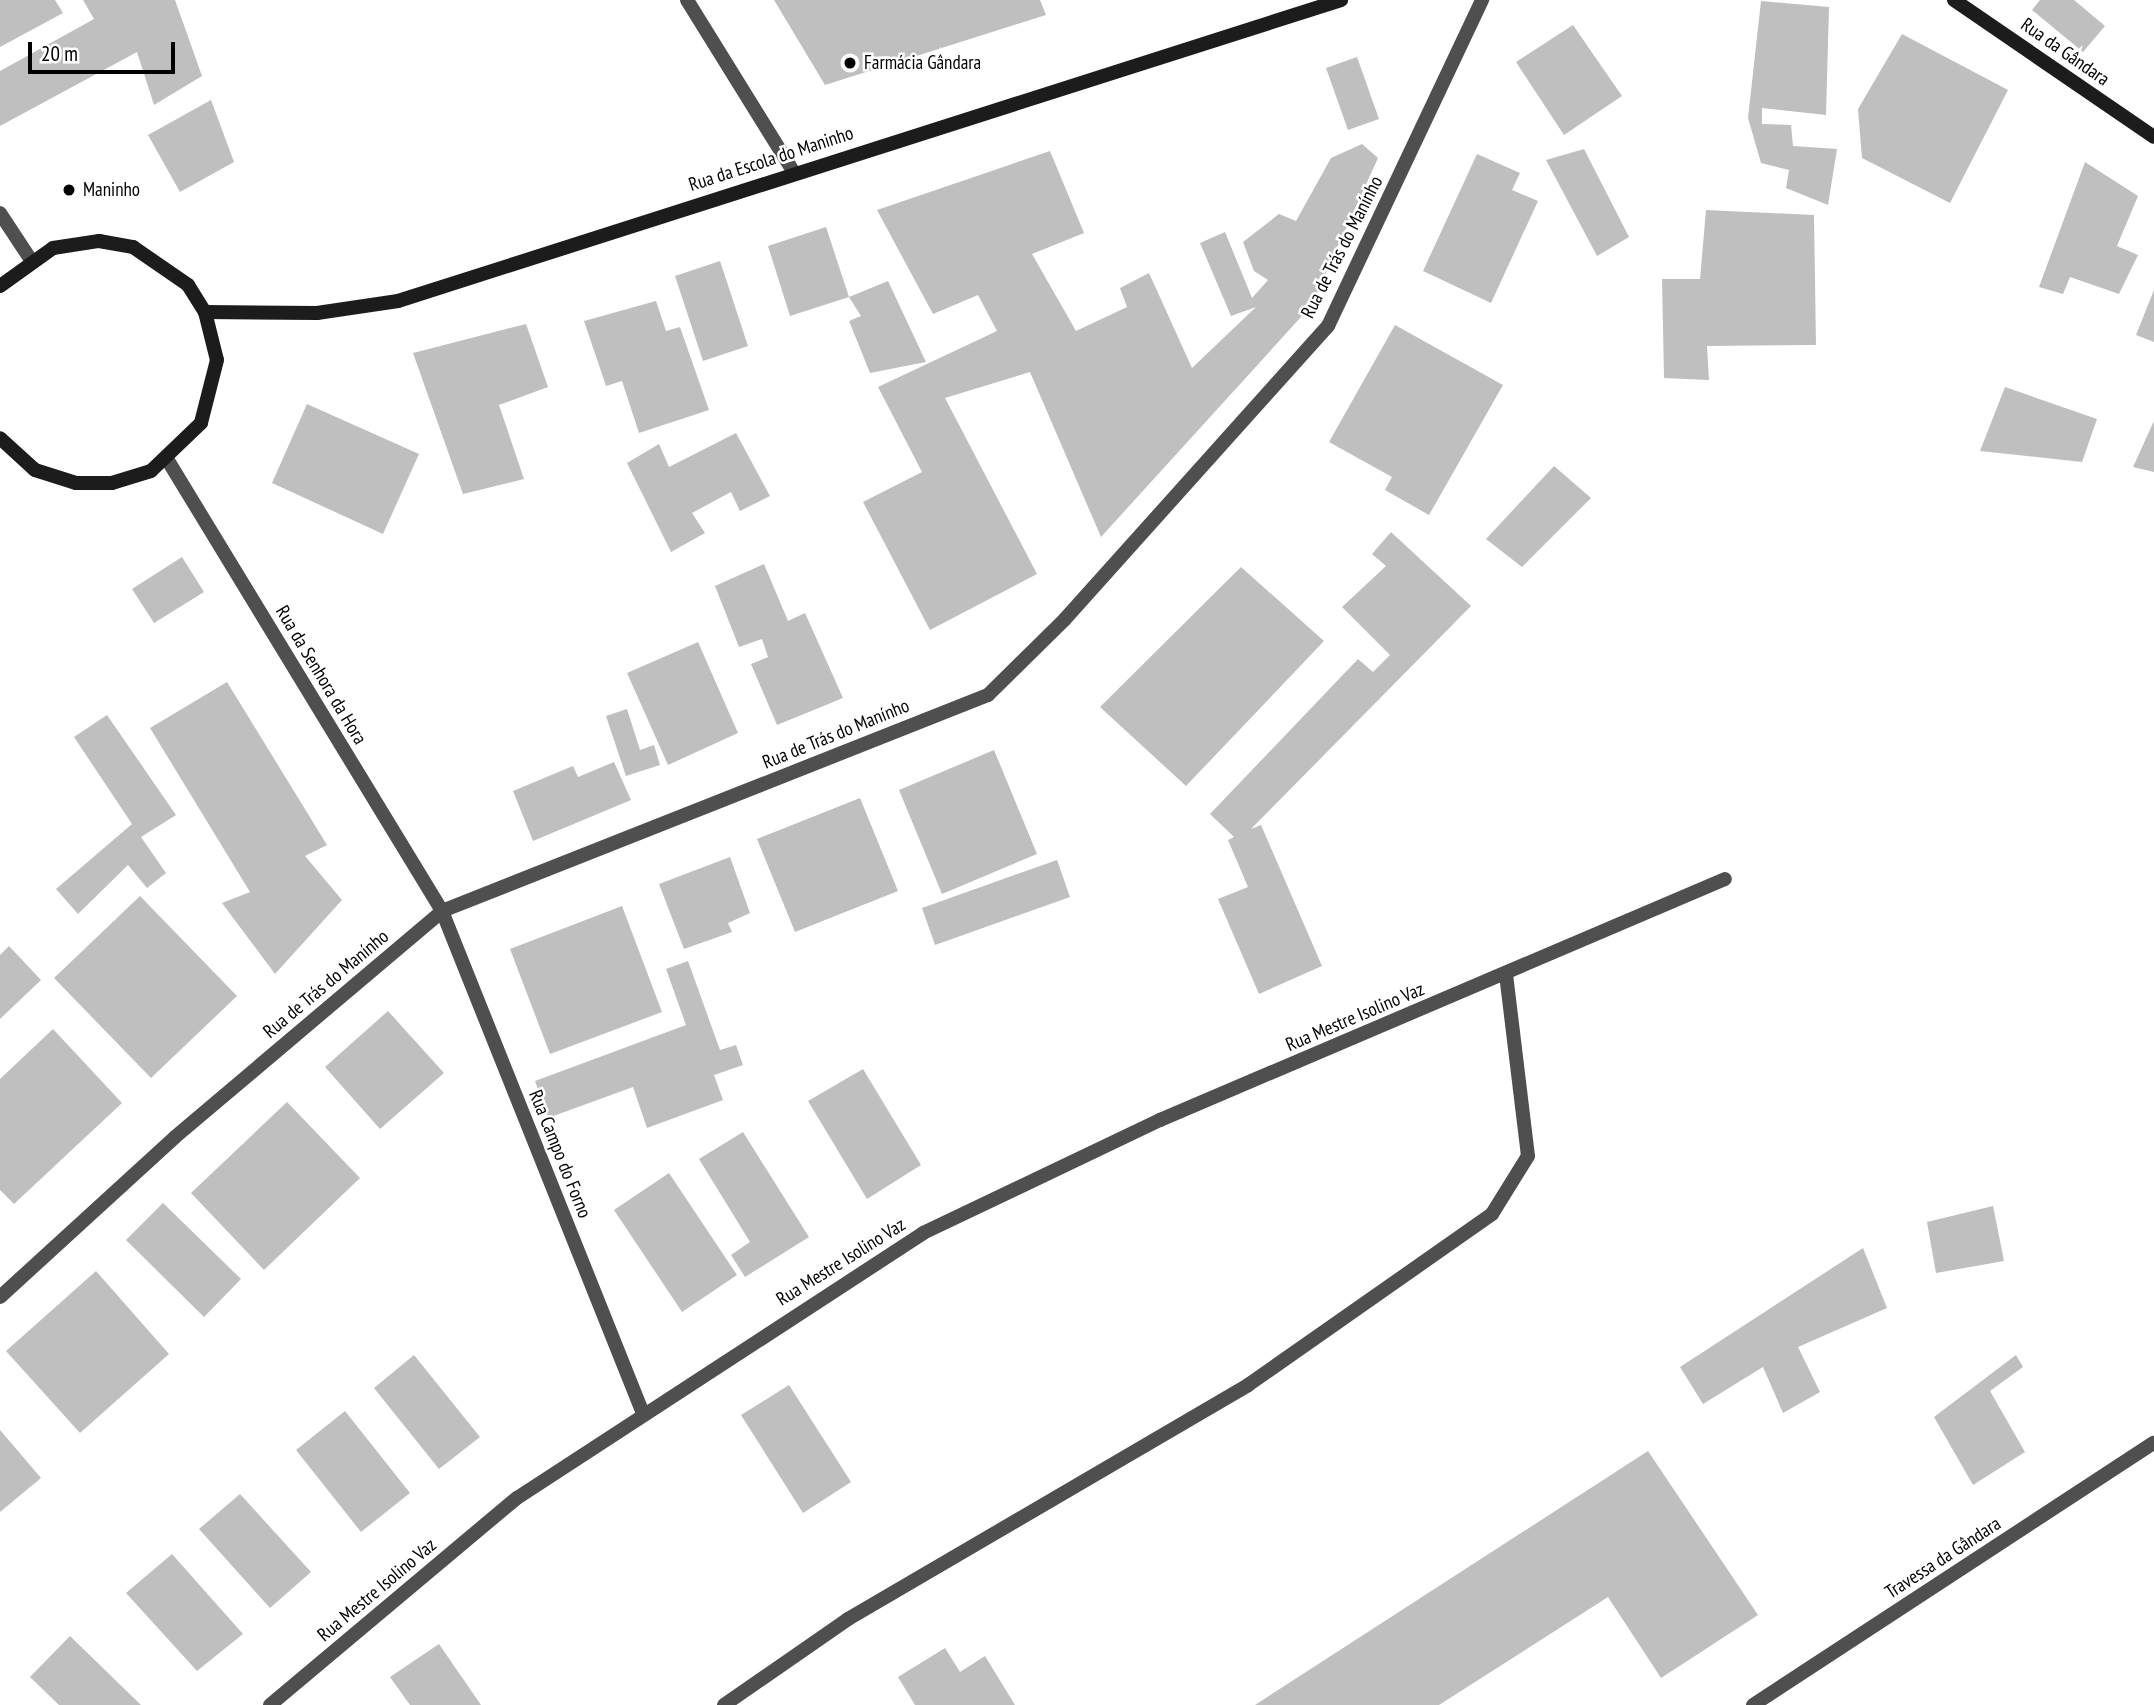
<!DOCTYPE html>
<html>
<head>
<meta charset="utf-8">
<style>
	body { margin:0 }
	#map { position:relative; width:2154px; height:1705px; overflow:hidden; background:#fff; font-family:"PT Sans Narrow",sans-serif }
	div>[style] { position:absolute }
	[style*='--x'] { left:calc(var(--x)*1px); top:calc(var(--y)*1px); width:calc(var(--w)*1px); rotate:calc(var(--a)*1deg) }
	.building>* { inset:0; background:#bfbfbf }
	.minor>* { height:14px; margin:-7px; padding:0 7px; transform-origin:7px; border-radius:7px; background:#4f4f4f }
	.secondary>* { height:14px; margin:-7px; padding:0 7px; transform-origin:7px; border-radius:7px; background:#1c1c1c }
	.dots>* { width:19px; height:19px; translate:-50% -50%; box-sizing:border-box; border:4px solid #fff; border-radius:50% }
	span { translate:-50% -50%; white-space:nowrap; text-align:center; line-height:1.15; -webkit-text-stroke:5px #fff; paint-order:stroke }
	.street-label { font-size:19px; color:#000 }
	.poi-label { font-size:19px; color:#000 }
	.left { translate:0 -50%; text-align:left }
	.scale { position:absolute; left:28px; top:42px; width:147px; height:32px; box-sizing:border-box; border:4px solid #000; border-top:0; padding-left:9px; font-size:21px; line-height:24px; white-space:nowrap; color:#000; -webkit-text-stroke:5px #fff; paint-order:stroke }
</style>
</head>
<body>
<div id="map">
	<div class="building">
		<div style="clip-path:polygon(0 0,55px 0,63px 13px,0 47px)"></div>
		<div style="clip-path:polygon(83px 0,175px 0,202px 76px,154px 105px,137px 52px,0 126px,0 71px,94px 19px)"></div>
		<div style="clip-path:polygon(774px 0,1040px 0,1046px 15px,825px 85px)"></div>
		<div style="clip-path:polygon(2040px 0,2074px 0,2105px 26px,2083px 52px,2032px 10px)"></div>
		<div style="clip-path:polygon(1761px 1px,1829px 7px,1826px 115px,1762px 108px,1762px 124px,1791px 125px,1793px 146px,1837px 149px,1828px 205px,1786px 188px,1789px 170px,1761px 163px,1748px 118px)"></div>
		<div style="clip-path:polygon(1573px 25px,1622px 96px,1564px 135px,1516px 62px)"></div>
		<div style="clip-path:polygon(1902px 34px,2008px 90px,1950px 203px,1862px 158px,1858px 109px)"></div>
		<div style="clip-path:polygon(1357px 57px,1379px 119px,1348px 130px,1326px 68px)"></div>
		<div style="clip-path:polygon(211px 100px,234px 162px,180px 192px,148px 135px)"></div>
		<div style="clip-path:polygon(1362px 144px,1378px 158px,1311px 306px,1101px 537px,1030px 372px,945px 398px,1037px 574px,930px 630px,863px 502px,922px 472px,878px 387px,997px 331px,978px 295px,933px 314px,877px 210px,1050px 151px,1084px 233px,1032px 254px,1076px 331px,1127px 307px,1120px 288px,1149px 273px,1192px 368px,1256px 307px,1231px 316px,1200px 243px,1225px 232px,1252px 298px,1268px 280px,1254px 271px,1243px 242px,1279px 214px,1296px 221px,1331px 158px)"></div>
		<div style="clip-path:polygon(1584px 149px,1629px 237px,1597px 256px,1546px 160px)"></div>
		<div style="clip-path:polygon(1477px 154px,1520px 173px,1512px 190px,1538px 201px,1491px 303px,1423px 271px)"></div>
		<div style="clip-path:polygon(2085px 162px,2138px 196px,2117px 246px,2138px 255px,2119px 294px,2070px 277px,2063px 294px,2039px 287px)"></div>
		<div style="clip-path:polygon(1706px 210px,1814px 215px,1816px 345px,1707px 346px,1709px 380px,1664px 378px,1662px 279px,1700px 279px)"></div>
		<div style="clip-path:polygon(826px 227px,849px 297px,790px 316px,768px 246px)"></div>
		<div style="clip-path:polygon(720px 261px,748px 346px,703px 361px,675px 276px)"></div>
		<div style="clip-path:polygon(888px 281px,926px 362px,870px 373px,849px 321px,861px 316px,849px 297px)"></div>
		<div style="clip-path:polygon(2154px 290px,2154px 342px,2136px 335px)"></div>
		<div style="clip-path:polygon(656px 301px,666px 331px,680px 327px,709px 410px,639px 433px,622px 381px,606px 386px,584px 321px)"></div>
		<div style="clip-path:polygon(526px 324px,548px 387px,499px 405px,524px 479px,463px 494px,413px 353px)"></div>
		<div style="clip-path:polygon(1395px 325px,1503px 385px,1429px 515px,1385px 490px,1392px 477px,1329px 442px)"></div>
		<div style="clip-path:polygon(2005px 387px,2097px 419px,2082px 462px,1980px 451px)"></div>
		<div style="clip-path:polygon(307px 404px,419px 454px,383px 534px,272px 483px)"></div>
		<div style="clip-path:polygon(2154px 421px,2154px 472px,2133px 467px)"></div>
		<div style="clip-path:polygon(736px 433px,770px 496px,740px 511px,731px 492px,692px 513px,705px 533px,671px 552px,627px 463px,659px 444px,669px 467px)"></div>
		<div style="clip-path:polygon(1554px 466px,1591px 498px,1522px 567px,1486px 539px)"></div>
		<div style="clip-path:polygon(1391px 532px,1471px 606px,1251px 829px,1261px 825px,1322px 966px,1259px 994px,1218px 899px,1248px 887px,1228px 840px,1234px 837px,1210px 814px,1358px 659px,1373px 672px,1390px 655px,1342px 607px,1386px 566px,1372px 554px)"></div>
		<div style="clip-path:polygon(182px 557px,204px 592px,154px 623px,132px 589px)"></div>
		<div style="clip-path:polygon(764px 564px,788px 621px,805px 613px,843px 698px,777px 725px,751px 664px,768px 657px,762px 639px,739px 647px,715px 586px)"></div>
		<div style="clip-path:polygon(1241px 567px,1324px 641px,1186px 786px,1100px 707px)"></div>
		<div style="clip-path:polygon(698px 642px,738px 733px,668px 765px,627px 673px)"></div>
		<div style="clip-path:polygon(227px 682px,327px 845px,305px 856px,342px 900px,275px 974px,222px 903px,250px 892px,150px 728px)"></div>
		<div style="clip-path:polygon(627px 709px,640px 750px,654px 745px,660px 765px,626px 776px,606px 716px)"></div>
		<div style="clip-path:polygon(107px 715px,176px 815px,141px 837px,166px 873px,147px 888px,128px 865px,78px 914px,56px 889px,132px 824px,74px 737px)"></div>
		<div style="clip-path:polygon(994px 750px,1037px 854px,942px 894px,899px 790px)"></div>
		<div style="clip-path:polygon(614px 762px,631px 800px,533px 841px,513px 791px,573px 766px,578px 777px)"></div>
		<div style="clip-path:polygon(860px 798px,898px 891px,795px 932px,757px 839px)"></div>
		<div style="clip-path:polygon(730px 857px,750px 913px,728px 923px,732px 932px,684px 949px,659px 884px)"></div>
		<div style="clip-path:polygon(1057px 860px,1070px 897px,935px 945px,922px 908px)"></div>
		<div style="clip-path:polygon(140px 896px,237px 996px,151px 1078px,54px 978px)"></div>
		<div style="clip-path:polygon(622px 906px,662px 1012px,550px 1054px,510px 949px)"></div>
		<div style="clip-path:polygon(9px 946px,41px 980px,0 1019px,0 955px)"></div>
		<div style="clip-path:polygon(688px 961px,720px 1050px,736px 1045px,743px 1065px,714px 1075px,723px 1100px,647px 1128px,633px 1087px,548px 1118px,535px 1081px,686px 1025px,666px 969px)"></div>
		<div style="clip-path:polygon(388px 1011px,444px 1073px,380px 1129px,325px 1067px)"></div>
		<div style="clip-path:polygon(53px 1029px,122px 1103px,14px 1204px,0 1190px,0 1079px)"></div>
		<div style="clip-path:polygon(863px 1069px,921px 1165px,867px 1199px,808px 1101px)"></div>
		<div style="clip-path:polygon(287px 1102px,360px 1178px,264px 1270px,191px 1193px)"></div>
		<div style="clip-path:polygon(743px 1132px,809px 1237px,745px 1277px,731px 1255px,750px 1242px,699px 1159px)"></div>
		<div style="clip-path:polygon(669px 1173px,737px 1275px,682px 1312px,614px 1210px)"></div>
		<div style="clip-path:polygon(163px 1203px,241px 1279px,204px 1317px,126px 1240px)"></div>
		<div style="clip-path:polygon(1993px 1206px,2004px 1261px,1936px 1273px,1927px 1222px)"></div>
		<div style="clip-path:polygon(1863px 1248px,1887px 1308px,1798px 1347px,1820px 1392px,1783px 1413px,1763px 1367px,1703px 1404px,1680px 1367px)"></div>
		<div style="clip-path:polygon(96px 1271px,169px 1354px,80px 1433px,6px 1351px)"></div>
		<div style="clip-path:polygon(414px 1355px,480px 1437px,439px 1469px,374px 1388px)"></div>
		<div style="clip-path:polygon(2016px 1355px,2023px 1367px,1990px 1391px,2025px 1452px,1973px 1485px,1934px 1417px)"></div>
		<div style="clip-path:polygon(789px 1385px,851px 1482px,803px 1513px,741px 1415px)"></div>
		<div style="clip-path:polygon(345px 1411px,410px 1493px,361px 1532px,296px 1450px)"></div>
		<div style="clip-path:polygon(0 1430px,41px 1478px,0 1512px)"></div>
		<div style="clip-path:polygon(1648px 1451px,1758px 1615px,1661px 1678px,1608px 1597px,1439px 1705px,1255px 1705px)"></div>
		<div style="clip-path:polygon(240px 1494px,311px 1572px,270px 1608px,199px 1529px)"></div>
		<div style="clip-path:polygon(172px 1554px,243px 1634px,197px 1671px,126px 1593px)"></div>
		<div style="clip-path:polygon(70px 1636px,141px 1705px,59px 1705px,30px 1677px)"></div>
		<div style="clip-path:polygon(439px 1644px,481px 1705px,410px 1705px,390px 1677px)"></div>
		<div style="clip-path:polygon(945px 1648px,960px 1672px,985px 1656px,1015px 1705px,915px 1705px,898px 1677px)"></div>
	</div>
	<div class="minor">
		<div style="--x:687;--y:0;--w:201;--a:58.2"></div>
		<div style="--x:0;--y:213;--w:56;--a:56.6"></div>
		<div style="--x:167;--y:459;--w:529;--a:58.68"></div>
		<div style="--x:442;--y:911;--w:539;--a:68.2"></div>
		<div style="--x:0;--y:1297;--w:237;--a:-42.4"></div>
		<div style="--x:175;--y:1137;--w:350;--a:-40.2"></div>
		<div style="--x:442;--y:911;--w:587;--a:-21.58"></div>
		<div style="--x:988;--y:695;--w:108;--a:-44.6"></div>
		<div style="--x:1065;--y:619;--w:394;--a:-48.1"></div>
		<div style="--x:1328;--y:326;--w:361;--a:-64.7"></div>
		<div style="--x:270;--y:1705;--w:322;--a:-40"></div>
		<div style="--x:517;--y:1498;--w:485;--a:-33.1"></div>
		<div style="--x:923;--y:1233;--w:263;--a:-25.5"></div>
		<div style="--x:1160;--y:1120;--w:614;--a:-23.1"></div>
		<div style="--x:724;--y:1705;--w:151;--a:-34.7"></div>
		<div style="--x:848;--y:1619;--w:463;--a:-30.3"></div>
		<div style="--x:1248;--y:1385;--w:298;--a:-35"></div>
		<div style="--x:1492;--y:1214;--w:68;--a:-58.2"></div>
		<div style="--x:1528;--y:1156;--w:182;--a:-96.9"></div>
		<div style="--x:1753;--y:1705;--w:479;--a:-33.2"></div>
	</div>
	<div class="secondary">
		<div style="--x:1954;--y:0;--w:242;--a:34.4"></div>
		<div style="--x:0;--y:286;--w:65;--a:-35.6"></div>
		<div style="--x:53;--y:248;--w:47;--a:-8.7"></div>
		<div style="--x:99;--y:241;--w:35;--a:10"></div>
		<div style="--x:133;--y:247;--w:67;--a:34.6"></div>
		<div style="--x:188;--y:285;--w:32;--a:58"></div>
		<div style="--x:205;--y:312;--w:49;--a:76"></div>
		<div style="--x:217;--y:360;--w:65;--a:104.3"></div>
		<div style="--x:201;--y:423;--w:69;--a:136.2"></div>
		<div style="--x:151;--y:471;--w:41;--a:162.9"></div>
		<div style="--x:112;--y:483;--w:36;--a:180"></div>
		<div style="--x:76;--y:483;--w:43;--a:-162.4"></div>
		<div style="--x:35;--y:470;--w:47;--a:-137.6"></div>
		<div style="--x:205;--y:312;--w:112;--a:0.5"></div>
		<div style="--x:317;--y:313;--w:82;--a:-8.4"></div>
		<div style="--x:398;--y:301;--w:990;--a:-17.7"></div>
	</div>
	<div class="dots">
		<div style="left:850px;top:63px;background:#000"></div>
		<div style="left:69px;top:190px;background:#000"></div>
	</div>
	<div class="street-label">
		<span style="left:2065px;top:52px;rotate:35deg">Rua da Gândara</span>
		<span style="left:771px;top:159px;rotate:-18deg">Rua da Escola do Maninho</span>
		<span style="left:1342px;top:247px;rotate:-63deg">Rua de Trás do Manínho</span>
		<span style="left:321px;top:675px;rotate:59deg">Rua da Senhora da Hora</span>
		<span style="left:836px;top:734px;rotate:-22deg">Rua de Trás do Manínho</span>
		<span style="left:326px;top:984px;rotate:-40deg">Rua de Trás do Manínho</span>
		<span style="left:1355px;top:1017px;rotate:-23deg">Rua Mestre Isolino Vaz</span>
		<span style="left:560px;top:1154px;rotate:68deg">Rua Campo do Forno</span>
		<span style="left:841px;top:1262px;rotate:-32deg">Rua Mestre Isolino Vaz</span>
		<span style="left:1943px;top:1558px;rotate:-33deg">Travessa da Gândara</span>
		<span style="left:377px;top:1590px;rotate:-40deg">Rua Mestre Isolino Vaz</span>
	</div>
	<div class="poi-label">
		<span class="left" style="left:864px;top:63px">Farmácia Gândara</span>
		<span class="left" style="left:83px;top:190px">Maninho</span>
	</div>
	<div class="scale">20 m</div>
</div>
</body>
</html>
